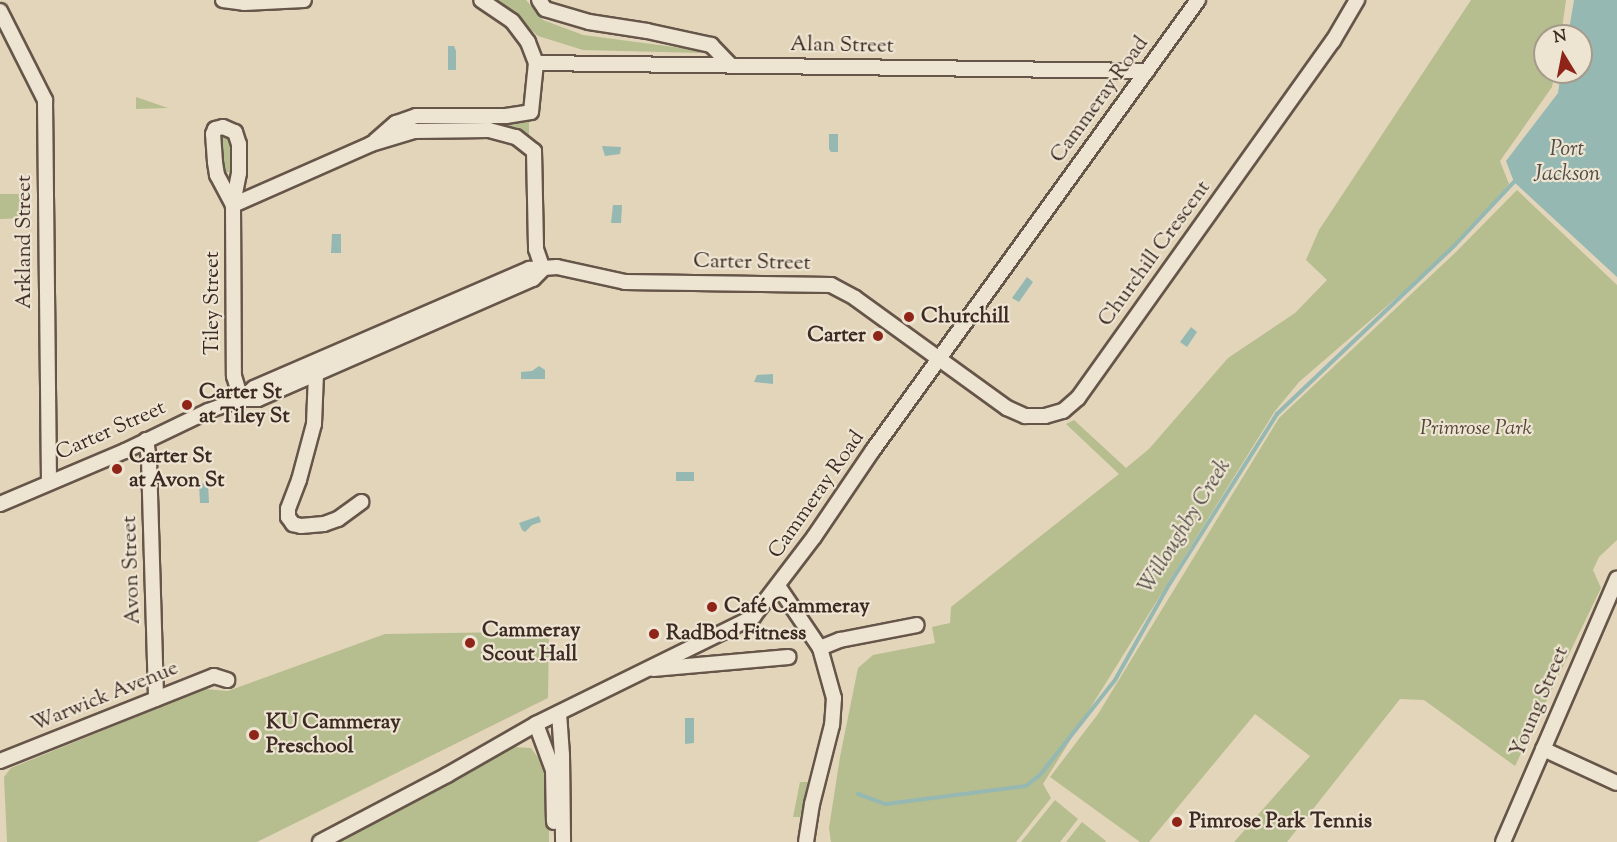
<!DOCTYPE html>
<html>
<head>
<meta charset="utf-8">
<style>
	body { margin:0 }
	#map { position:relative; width:1617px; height:842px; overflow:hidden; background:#e3d5ba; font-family:"Sorts Mill Goudy",serif }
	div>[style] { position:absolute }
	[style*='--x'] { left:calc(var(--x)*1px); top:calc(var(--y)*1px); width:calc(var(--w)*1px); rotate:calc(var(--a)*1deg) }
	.green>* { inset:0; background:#b6bd8e }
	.water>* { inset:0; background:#95b8b2 }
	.stream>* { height:4px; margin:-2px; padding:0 2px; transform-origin:2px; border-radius:2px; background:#95b8b2 }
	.roads { filter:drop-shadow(2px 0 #665549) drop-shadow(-2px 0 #665549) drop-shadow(0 2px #665549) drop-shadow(0 -2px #665549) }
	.minor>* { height:14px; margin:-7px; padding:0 7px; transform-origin:7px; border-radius:7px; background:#ede4d2 }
	.dots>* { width:16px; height:16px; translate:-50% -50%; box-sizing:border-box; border:3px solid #ede4d2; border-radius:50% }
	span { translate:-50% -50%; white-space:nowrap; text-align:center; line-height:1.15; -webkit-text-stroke:4.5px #ede4d2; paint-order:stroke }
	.street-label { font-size:21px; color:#3c2a23 }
	.poi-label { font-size:21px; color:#3c2a23; font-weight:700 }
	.left { translate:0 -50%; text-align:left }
	.right { translate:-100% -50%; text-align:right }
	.park-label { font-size:21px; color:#544738; font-style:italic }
	.water-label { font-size:22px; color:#524e47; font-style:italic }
	.north { position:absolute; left:1533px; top:24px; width:60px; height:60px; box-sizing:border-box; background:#ede4d2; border:2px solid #a69a8c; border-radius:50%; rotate:350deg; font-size:16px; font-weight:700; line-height:24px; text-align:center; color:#3c2a23 }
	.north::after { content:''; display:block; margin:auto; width:21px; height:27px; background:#8f2418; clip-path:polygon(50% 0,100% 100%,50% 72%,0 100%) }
</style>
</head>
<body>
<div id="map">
	<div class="green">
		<div style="clip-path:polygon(497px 0,526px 0,543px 20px,583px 35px,697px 50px,701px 53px,583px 50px,538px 36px)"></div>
		<div style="clip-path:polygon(1471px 0,1566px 0,1561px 36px,1545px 36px,1545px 72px,1555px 72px,1552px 87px,1500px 161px,1509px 184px,1454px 248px,1299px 382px,1275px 411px,1043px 784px,1051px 798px,1016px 842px,831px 842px,829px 828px,840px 757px,858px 668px,873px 655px,935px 643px,932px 627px,950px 623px,951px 607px,1119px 474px,1066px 424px,1074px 420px,1126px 468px,1149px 449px,1228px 358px,1295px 313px,1327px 280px,1306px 260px,1319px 230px)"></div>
		<div style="clip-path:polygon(136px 97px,168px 108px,136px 109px)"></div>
		<div style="clip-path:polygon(529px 118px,529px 138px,488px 125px,406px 126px,419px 123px,495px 120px,522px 122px)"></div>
		<div style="clip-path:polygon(216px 131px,232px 132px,236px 172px,219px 172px)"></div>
		<div style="clip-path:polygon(1517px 190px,1617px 285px,1617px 540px,1599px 557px,1593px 570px,1601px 588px,1515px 766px,1424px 700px,1400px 699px,1287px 842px,1234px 842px,1310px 756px,1255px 714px,1149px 842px,1140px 842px,1050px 777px,1098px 714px,1279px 418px,1455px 253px)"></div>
		<div style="clip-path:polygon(0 194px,25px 194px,26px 218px,0 219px)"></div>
		<div style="clip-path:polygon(511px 632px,549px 633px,548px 698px,257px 842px,7px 842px,4px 777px,11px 768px,205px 689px,228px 691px,385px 634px)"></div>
		<div style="clip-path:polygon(514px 747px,531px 748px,548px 771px,549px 842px,332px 842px)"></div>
		<div style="clip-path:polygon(800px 782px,808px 782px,800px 817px,793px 817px)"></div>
		<div style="clip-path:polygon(1055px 800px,1078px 819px,1060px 842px,1021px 842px)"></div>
		<div style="clip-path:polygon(1082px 822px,1106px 841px,1105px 842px,1066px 842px)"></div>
	</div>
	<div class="water">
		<div style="clip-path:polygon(1574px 0,1617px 0,1617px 277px,1514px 182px,1506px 161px,1558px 93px,1561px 72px,1581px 72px,1581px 36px,1568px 36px)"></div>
		<div style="clip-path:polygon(448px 46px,454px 46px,456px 51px,456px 70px,448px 70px)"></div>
		<div style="clip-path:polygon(829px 134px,838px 134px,838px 152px,831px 152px,829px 149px)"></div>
		<div style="clip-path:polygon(602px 146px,621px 147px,620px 154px,605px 156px)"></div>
		<div style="clip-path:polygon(613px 205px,622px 205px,621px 223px,611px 223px)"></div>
		<div style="clip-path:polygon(332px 234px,341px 234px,341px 253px,331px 253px)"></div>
		<div style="clip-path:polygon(1027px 277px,1033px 282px,1019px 302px,1012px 298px)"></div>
		<div style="clip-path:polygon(1191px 327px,1197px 332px,1187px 347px,1180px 342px)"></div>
		<div style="clip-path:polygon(539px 366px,545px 370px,545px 379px,521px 379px,521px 372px,532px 371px)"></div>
		<div style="clip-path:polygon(773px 374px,773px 384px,754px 382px,757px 375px)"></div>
		<div style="clip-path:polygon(676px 472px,694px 472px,694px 481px,676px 481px)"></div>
		<div style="clip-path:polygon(208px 483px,209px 503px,200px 503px,199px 484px)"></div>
		<div style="clip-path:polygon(539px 516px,541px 522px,532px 525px,525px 532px,522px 530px,519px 523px)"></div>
		<div style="clip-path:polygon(694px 718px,694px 743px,685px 744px,685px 718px)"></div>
	</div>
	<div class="stream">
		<div style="--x:858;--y:794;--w:30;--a:20"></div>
		<div style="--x:886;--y:804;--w:141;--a:-7.3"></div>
		<div style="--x:1026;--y:786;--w:18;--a:-38"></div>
		<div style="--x:1040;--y:775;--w:121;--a:-51.7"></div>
		<div style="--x:1115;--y:680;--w:106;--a:-60.5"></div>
		<div style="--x:1167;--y:588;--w:206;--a:-57.7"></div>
		<div style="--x:1277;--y:414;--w:245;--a:-43.5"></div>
		<div style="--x:1455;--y:245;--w:86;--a:-46.9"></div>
	</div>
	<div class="roads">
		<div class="minor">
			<div style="--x:223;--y:0;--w:21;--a:8"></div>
			<div style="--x:244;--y:3;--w:60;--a:-2.9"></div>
			<div style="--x:539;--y:0;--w:11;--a:56"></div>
			<div style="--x:545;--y:9;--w:46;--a:16.5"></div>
			<div style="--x:589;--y:22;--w:59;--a:8.8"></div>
			<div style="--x:647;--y:31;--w:66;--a:12.3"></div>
			<div style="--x:711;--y:45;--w:28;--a:46"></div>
			<div style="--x:0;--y:11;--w:100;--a:63.2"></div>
			<div style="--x:45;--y:100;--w:382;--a:89.4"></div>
			<div style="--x:536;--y:63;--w:611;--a:0.75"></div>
			<div style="--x:375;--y:141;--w:28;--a:-41"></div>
			<div style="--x:396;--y:123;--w:21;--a:-19"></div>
			<div style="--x:416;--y:116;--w:90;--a:0"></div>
			<div style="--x:506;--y:116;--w:25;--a:-9"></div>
			<div style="--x:531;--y:112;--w:49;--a:-84.2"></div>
			<div style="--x:536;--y:63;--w:22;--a:-111"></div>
			<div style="--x:528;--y:42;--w:26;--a:-127"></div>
			<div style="--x:512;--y:21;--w:37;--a:-146"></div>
			<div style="--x:233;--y:205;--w:151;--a:-23.8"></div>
			<div style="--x:371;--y:144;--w:45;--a:-16.8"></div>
			<div style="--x:414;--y:131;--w:75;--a:-0.8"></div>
			<div style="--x:489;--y:130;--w:28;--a:15"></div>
			<div style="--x:516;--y:137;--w:23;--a:38"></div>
			<div style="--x:534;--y:151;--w:98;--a:88.8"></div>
			<div style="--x:536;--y:249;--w:21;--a:71"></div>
			<div style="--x:233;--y:205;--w:34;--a:-118"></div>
			<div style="--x:217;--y:175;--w:13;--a:-99"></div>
			<div style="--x:215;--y:162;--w:28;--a:-94"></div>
			<div style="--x:213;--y:134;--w:5;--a:-68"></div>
			<div style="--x:215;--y:129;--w:8;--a:-14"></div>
			<div style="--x:223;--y:127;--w:13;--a:23"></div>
			<div style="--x:235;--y:132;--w:13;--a:72"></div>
			<div style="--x:239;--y:144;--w:29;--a:90"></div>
			<div style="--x:239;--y:173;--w:33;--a:101"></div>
			<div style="--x:233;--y:205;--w:171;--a:89.7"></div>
			<div style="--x:234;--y:376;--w:24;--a:73"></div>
			<div style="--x:316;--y:374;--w:50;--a:92.3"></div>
			<div style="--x:314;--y:424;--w:58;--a:105"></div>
			<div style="--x:299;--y:480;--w:31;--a:111"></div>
			<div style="--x:288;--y:509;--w:8;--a:90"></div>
			<div style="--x:288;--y:517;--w:9;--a:54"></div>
			<div style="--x:293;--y:524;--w:8;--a:14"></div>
			<div style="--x:301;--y:526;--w:23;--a:-5"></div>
			<div style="--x:324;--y:524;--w:15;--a:-20"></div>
			<div style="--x:338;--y:519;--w:29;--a:-36"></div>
			<div style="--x:241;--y:399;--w:17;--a:-40"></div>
			<div style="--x:254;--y:388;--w:300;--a:-23.4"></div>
			<div style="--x:529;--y:269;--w:28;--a:-4"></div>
			<div style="--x:557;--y:267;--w:70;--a:12.4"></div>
			<div style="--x:625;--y:282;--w:206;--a:0.8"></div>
			<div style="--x:831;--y:285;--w:27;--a:28"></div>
			<div style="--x:855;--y:298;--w:188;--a:35.9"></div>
			<div style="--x:1007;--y:408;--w:20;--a:24"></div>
			<div style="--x:1025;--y:416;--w:20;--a:0"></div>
			<div style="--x:1045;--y:416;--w:19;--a:-16"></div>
			<div style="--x:1063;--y:411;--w:20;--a:-41"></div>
			<div style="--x:1078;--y:398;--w:439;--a:-54.5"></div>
			<div style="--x:1333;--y:41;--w:48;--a:-59.7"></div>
			<div style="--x:146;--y:440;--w:20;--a:81"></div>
			<div style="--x:149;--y:460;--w:239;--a:88.3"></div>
			<div style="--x:0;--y:504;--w:136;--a:-23"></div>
			<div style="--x:125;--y:451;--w:92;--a:-25.7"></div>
			<div style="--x:208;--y:411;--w:35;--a:-20"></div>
			<div style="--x:241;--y:399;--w:17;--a:0"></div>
			<div style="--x:258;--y:399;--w:300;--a:-23.6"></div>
			<div style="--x:533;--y:279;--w:14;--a:-45"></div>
			<div style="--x:778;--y:586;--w:75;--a:55.9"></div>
			<div style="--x:820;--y:648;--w:52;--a:74.4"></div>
			<div style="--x:834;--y:698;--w:27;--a:94"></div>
			<div style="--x:832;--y:725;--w:81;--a:104.2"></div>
			<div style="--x:812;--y:804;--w:38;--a:99"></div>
			<div style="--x:820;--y:648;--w:22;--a:-22"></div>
			<div style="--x:840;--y:640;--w:78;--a:-11"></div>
			<div style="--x:653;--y:669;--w:136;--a:-5.1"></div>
			<div style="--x:559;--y:713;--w:42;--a:85.9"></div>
			<div style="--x:562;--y:755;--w:87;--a:89.3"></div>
			<div style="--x:536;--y:724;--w:49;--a:69.7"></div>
			<div style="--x:553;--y:770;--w:52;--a:88.9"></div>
			<div style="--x:1543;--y:749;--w:81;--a:24.7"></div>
			<div style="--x:0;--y:761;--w:230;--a:-21.7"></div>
			<div style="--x:214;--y:676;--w:14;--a:17"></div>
			<div style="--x:320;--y:842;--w:144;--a:-27.8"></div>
			<div style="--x:447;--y:775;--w:103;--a:-29.8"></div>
			<div style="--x:536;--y:724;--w:242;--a:-26.2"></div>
			<div style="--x:753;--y:617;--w:101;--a:-52.7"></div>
			<div style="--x:814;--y:537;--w:105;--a:-55.9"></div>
			<div style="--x:873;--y:450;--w:555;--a:-54.16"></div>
			<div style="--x:1503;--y:842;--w:287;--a:-66.6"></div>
		</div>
	</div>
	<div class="dots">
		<div style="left:909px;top:317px;background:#8f2418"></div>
		<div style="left:878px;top:336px;background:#8f2418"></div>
		<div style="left:187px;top:405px;background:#8f2418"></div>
		<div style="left:117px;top:469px;background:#8f2418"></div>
		<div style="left:712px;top:607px;background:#8f2418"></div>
		<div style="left:654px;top:634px;background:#8f2418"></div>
		<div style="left:470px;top:643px;background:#8f2418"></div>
		<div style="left:254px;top:735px;background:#8f2418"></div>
		<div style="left:1177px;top:822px;background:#8f2418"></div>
	</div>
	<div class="street-label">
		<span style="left:842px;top:46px;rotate:1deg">Alan Street</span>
		<span style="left:1100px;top:100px;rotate:-54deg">Cammeray Road</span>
		<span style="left:25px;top:242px;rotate:-90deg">Arkland Street</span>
		<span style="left:1155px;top:254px;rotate:-54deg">Churchill Crescent</span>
		<span style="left:752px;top:263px;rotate:1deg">Carter Street</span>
		<span style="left:213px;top:303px;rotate:-90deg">Tiley Street</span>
		<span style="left:111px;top:431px;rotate:-24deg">Carter Street</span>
		<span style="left:817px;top:495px;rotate:-55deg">Cammeray Road</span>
		<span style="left:132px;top:570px;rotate:-92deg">Avon Street</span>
		<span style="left:105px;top:697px;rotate:-22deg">Warwick Avenue</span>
		<span style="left:1540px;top:702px;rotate:-67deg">Young Street</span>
	</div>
	<div class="poi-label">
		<span class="left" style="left:921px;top:317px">Churchill</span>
		<span class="right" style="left:866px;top:336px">Carter</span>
		<span class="left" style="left:199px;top:405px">Carter St<br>at Tiley St</span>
		<span class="left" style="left:129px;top:469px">Carter St<br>at Avon St</span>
		<span class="left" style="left:724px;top:607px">Café Cammeray</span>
		<span class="left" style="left:482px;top:643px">Cammeray<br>Scout Hall</span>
		<span class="left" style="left:666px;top:634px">RadBod Fitness</span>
		<span class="left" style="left:266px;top:735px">KU Cammeray<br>Preschool</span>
		<span class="left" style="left:1189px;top:822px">Pimrose Park Tennis</span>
	</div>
	<div class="park-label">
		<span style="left:1476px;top:429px">Primrose Park</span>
	</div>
	<div class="water-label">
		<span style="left:1567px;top:163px">Port<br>Jackson</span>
		<span style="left:1186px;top:527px;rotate:-58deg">Willoughby Creek</span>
	</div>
	<div class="north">N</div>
</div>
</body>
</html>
